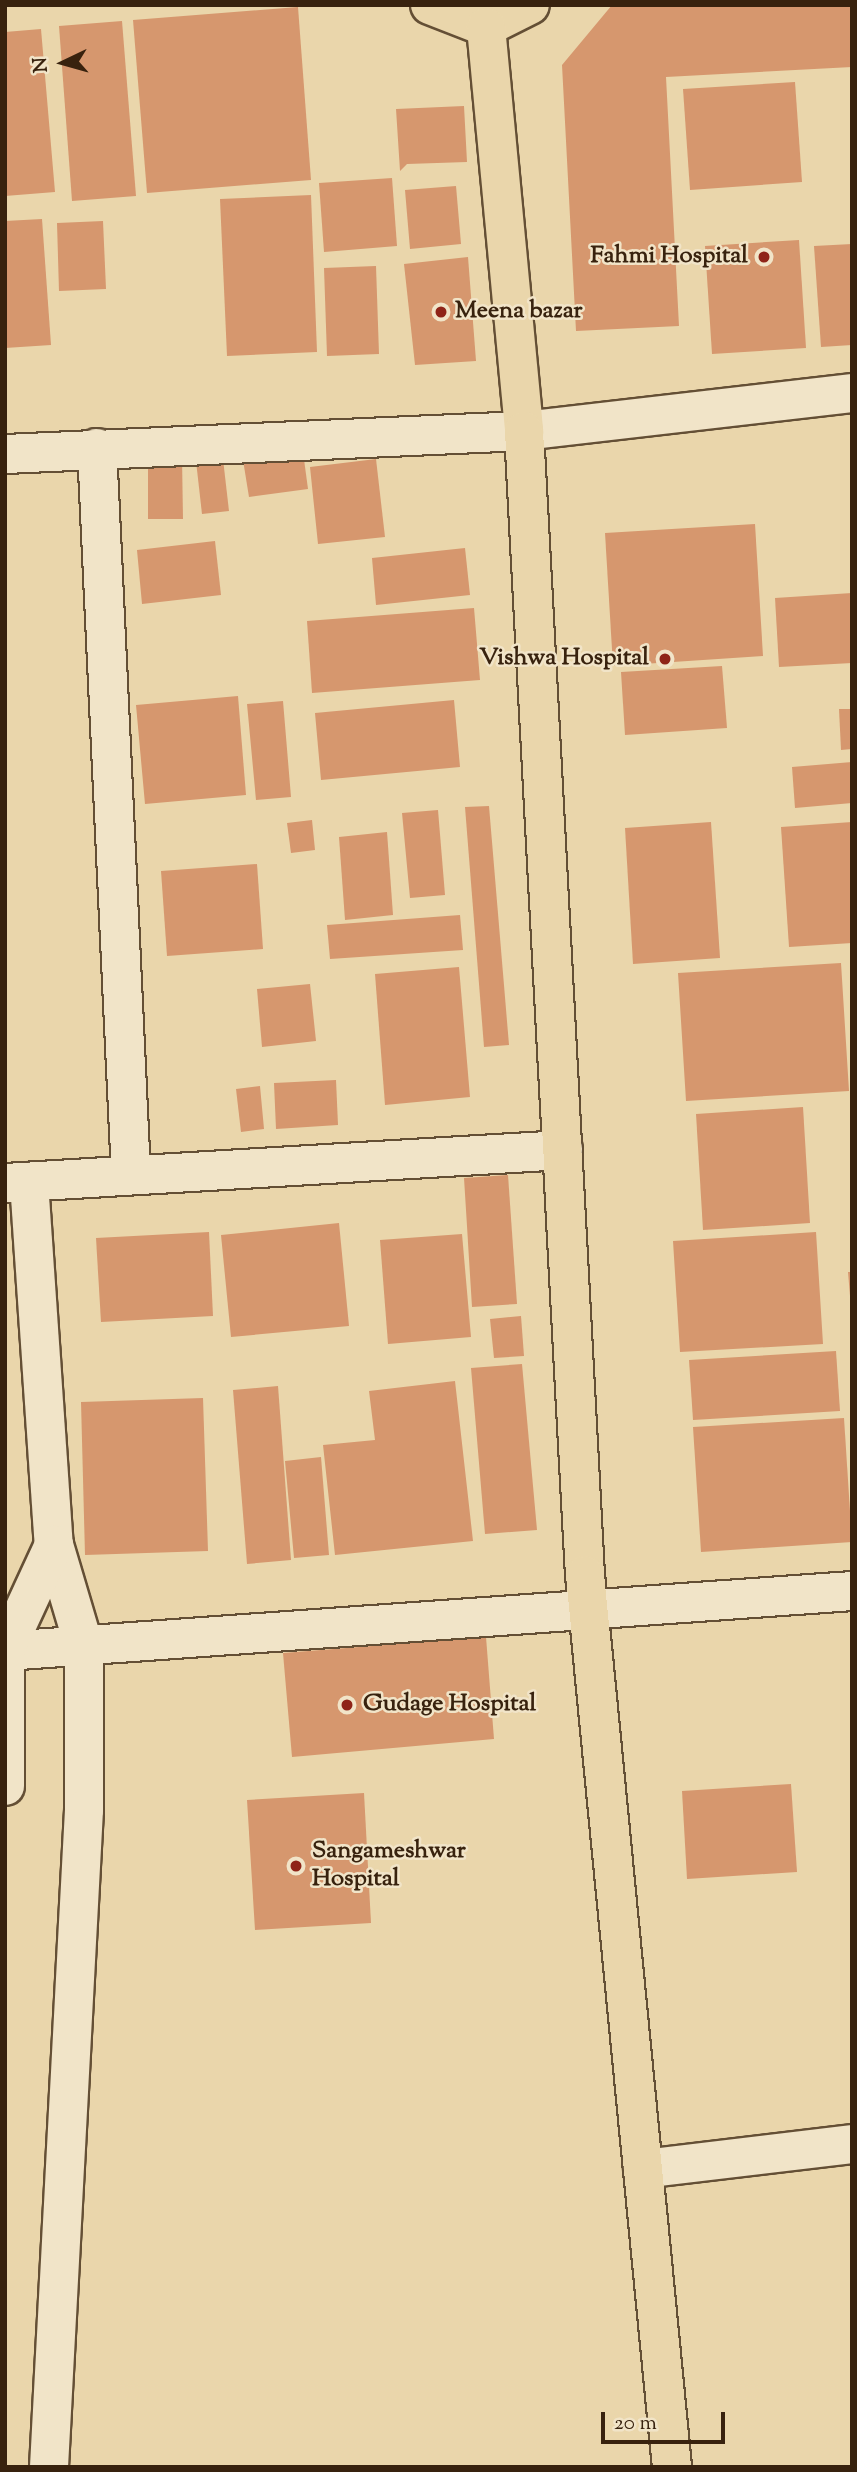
<!DOCTYPE html>
<html>
<head>
<meta charset="utf-8">
<style>
	body { margin:0 }
	#map { position:relative; width:857px; height:2472px; overflow:hidden; background:#ead6ab; font-family:"Sorts Mill Goudy",serif }
	div>[style] { position:absolute }
	[style*='--x'] { left:calc(var(--x)*1px); top:calc(var(--y)*1px); width:calc(var(--w)*1px); rotate:calc(var(--a)*1deg) }
	.building>* { inset:0; background:#d6976e }
	.roads { filter:drop-shadow(2px 0 #644f35) drop-shadow(-2px 0 #644f35) drop-shadow(0 2px #644f35) drop-shadow(0 -2px #644f35) }
	.minor>* { height:38px; margin:-19px; padding:0 19px; transform-origin:19px; border-radius:19px; background:#f1e4c8 }
	.major>* { height:38px; margin:-19px; padding:0 19px; transform-origin:19px; border-radius:19px; background:#ead6ab }
	.dots>* { width:19px; height:19px; translate:-50% -50%; box-sizing:border-box; border:4px solid #f1e4c8; border-radius:50% }
	span { translate:-50% -50%; white-space:nowrap; text-align:center; line-height:1.15; -webkit-text-stroke:5px #f1e4c8; paint-order:stroke }
	.poi-label { font-size:24px; color:#38220e; font-weight:700 }
	.right { translate:-100% -50%; text-align:right }
	.left { translate:0 -50%; text-align:left }
	.frame { position:absolute; inset:0; border:7px solid #38220e; pointer-events:none }
	.north { position:absolute; left:28px; top:28px; width:70px; height:70px; -webkit-text-stroke:5px #f1e4c8; paint-order:stroke; rotate:265deg; font-size:19px; font-weight:700; line-height:28px; text-align:center; color:#38220e }
	.north::after { content:''; display:block; margin:auto; width:24px; height:32px; background:#38220e; clip-path:polygon(50% 0,100% 100%,50% 72%,0 100%) }
	.scale { position:absolute; left:601px; top:2412px; width:124px; height:32px; box-sizing:border-box; border:4px solid #38220e; border-top:0; padding-left:9px; font-size:21px; line-height:24px; white-space:nowrap; color:#38220e; -webkit-text-stroke:5px #f1e4c8; paint-order:stroke }
</style>
</head>
<body>
<div id="map">
	<div class="building">
		<div style="clip-path:polygon(612px 5px,852px 5px,852px 67px,666px 77px,679px 326px,576px 331px,562px 65px)"></div>
		<div style="clip-path:polygon(298px 7px,311px 180px,147px 193px,133px 20px)"></div>
		<div style="clip-path:polygon(122px 21px,136px 196px,72px 201px,59px 26px)"></div>
		<div style="clip-path:polygon(41px 29px,55px 192px,5px 196px,5px 32px)"></div>
		<div style="clip-path:polygon(795px 82px,802px 182px,690px 190px,683px 89px)"></div>
		<div style="clip-path:polygon(464px 106px,467px 162px,407px 164px,400px 171px,396px 109px)"></div>
		<div style="clip-path:polygon(392px 178px,397px 246px,324px 252px,319px 183px)"></div>
		<div style="clip-path:polygon(456px 186px,461px 244px,410px 249px,405px 190px)"></div>
		<div style="clip-path:polygon(311px 195px,317px 352px,227px 356px,220px 199px)"></div>
		<div style="clip-path:polygon(42px 219px,51px 345px,5px 348px,5px 221px)"></div>
		<div style="clip-path:polygon(103px 221px,106px 289px,59px 291px,57px 223px)"></div>
		<div style="clip-path:polygon(799px 240px,806px 348px,712px 354px,705px 246px)"></div>
		<div style="clip-path:polygon(852px 244px,852px 345px,821px 347px,814px 246px)"></div>
		<div style="clip-path:polygon(468px 257px,476px 361px,415px 365px,404px 264px)"></div>
		<div style="clip-path:polygon(376px 266px,379px 354px,327px 356px,324px 268px)"></div>
		<div style="clip-path:polygon(303px 452px,308px 489px,249px 497px,243px 460px)"></div>
		<div style="clip-path:polygon(182px 457px,183px 519px,148px 519px,148px 458px)"></div>
		<div style="clip-path:polygon(223px 459px,229px 511px,202px 514px,196px 461px)"></div>
		<div style="clip-path:polygon(376px 459px,385px 537px,318px 544px,310px 467px)"></div>
		<div style="clip-path:polygon(755px 524px,763px 656px,613px 666px,605px 533px)"></div>
		<div style="clip-path:polygon(215px 541px,221px 595px,142px 604px,137px 550px)"></div>
		<div style="clip-path:polygon(465px 548px,470px 595px,376px 605px,372px 558px)"></div>
		<div style="clip-path:polygon(852px 593px,852px 663px,779px 667px,775px 598px)"></div>
		<div style="clip-path:polygon(474px 608px,480px 680px,312px 693px,307px 621px)"></div>
		<div style="clip-path:polygon(722px 666px,727px 728px,625px 735px,621px 672px)"></div>
		<div style="clip-path:polygon(238px 696px,246px 795px,145px 804px,136px 705px)"></div>
		<div style="clip-path:polygon(454px 700px,460px 767px,321px 780px,315px 713px)"></div>
		<div style="clip-path:polygon(283px 701px,291px 797px,256px 800px,247px 704px)"></div>
		<div style="clip-path:polygon(839px 709px,852px 709px,852px 749px,841px 750px)"></div>
		<div style="clip-path:polygon(852px 762px,852px 803px,795px 808px,792px 767px)"></div>
		<div style="clip-path:polygon(489px 806px,509px 1045px,484px 1047px,465px 807px)"></div>
		<div style="clip-path:polygon(438px 810px,445px 895px,410px 898px,402px 813px)"></div>
		<div style="clip-path:polygon(312px 820px,315px 850px,291px 853px,287px 823px)"></div>
		<div style="clip-path:polygon(711px 822px,720px 958px,633px 964px,625px 828px)"></div>
		<div style="clip-path:polygon(852px 822px,852px 943px,789px 947px,781px 827px)"></div>
		<div style="clip-path:polygon(387px 832px,393px 915px,345px 920px,339px 837px)"></div>
		<div style="clip-path:polygon(257px 864px,263px 949px,167px 956px,161px 871px)"></div>
		<div style="clip-path:polygon(460px 915px,463px 950px,330px 959px,327px 925px)"></div>
		<div style="clip-path:polygon(841px 963px,849px 1091px,686px 1101px,678px 973px)"></div>
		<div style="clip-path:polygon(459px 967px,470px 1097px,385px 1105px,375px 974px)"></div>
		<div style="clip-path:polygon(310px 984px,316px 1041px,262px 1047px,257px 989px)"></div>
		<div style="clip-path:polygon(336px 1080px,338px 1125px,276px 1129px,274px 1083px)"></div>
		<div style="clip-path:polygon(260px 1086px,264px 1129px,241px 1132px,236px 1089px)"></div>
		<div style="clip-path:polygon(803px 1107px,810px 1223px,703px 1230px,696px 1114px)"></div>
		<div style="clip-path:polygon(508px 1175px,517px 1304px,472px 1307px,464px 1178px)"></div>
		<div style="clip-path:polygon(339px 1223px,349px 1326px,231px 1337px,221px 1235px)"></div>
		<div style="clip-path:polygon(209px 1232px,213px 1316px,101px 1322px,96px 1238px)"></div>
		<div style="clip-path:polygon(816px 1232px,823px 1344px,680px 1352px,673px 1241px)"></div>
		<div style="clip-path:polygon(462px 1234px,471px 1337px,388px 1344px,380px 1240px)"></div>
		<div style="clip-path:polygon(848px 1272px,852px 1272px,852px 1296px,850px 1296px)"></div>
		<div style="clip-path:polygon(521px 1316px,524px 1356px,494px 1358px,490px 1319px)"></div>
		<div style="clip-path:polygon(836px 1351px,840px 1411px,693px 1420px,689px 1360px)"></div>
		<div style="clip-path:polygon(522px 1364px,537px 1530px,485px 1534px,471px 1368px)"></div>
		<div style="clip-path:polygon(455px 1381px,473px 1541px,335px 1555px,323px 1445px,375px 1440px,369px 1391px)"></div>
		<div style="clip-path:polygon(278px 1386px,291px 1560px,247px 1564px,233px 1390px)"></div>
		<div style="clip-path:polygon(203px 1398px,208px 1551px,85px 1555px,81px 1402px)"></div>
		<div style="clip-path:polygon(844px 1418px,852px 1542px,701px 1552px,693px 1427px)"></div>
		<div style="clip-path:polygon(321px 1457px,329px 1555px,294px 1558px,285px 1461px)"></div>
		<div style="clip-path:polygon(486px 1637px,494px 1739px,292px 1757px,283px 1653px)"></div>
		<div style="clip-path:polygon(791px 1784px,797px 1872px,687px 1879px,682px 1791px)"></div>
		<div style="clip-path:polygon(364px 1793px,371px 1923px,255px 1930px,247px 1800px)"></div>
	</div>
	<div class="roads">
		<div class="minor">
			<div style="--x:97;--y:448;--w:727;--a:87.32"></div>
			<div style="--x:5;--y:454;--w:520;--a:-2.54"></div>
			<div style="--x:524;--y:431;--w:330;--a:-6.6"></div>
			<div style="--x:29;--y:1182;--w:364;--a:86.1"></div>
			<div style="--x:54;--y:1545;--w:105;--a:73.5"></div>
			<div style="--x:84;--y:1646;--w:164;--a:90"></div>
			<div style="--x:84;--y:1810;--w:658;--a:93.05"></div>
			<div style="--x:5;--y:1183;--w:559;--a:-3.38"></div>
			<div style="--x:5;--y:1651;--w:849;--a:-4.05"></div>
			<div style="--x:5;--y:1786;--w:135;--a:-90"></div>
			<div style="--x:5;--y:1651;--w:117;--a:-65.2"></div>
			<div style="--x:643;--y:2169;--w:210;--a:-6.8"></div>
		</div>
		<div class="major">
			<div style="--x:430;--y:5;--w:60;--a:21.4"></div>
			<div style="--x:486;--y:27;--w:49;--a:-26.6"></div>
			<div style="--x:486;--y:27;--w:406;--a:84.6"></div>
			<div style="--x:524;--y:431;--w:1146;--a:86.95"></div>
			<div style="--x:585;--y:1575;--w:896;--a:84.43"></div>
		</div>
	</div>
	<div class="dots">
		<div style="left:764px;top:257px;background:#8f2418"></div>
		<div style="left:441px;top:312px;background:#8f2418"></div>
		<div style="left:665px;top:659px;background:#8f2418"></div>
		<div style="left:347px;top:1705px;background:#8f2418"></div>
		<div style="left:296px;top:1866px;background:#8f2418"></div>
	</div>
	<div class="poi-label">
		<span class="right" style="left:748px;top:257px">Fahmi Hospital</span>
		<span class="left" style="left:455px;top:312px">Meena bazar</span>
		<span class="right" style="left:649px;top:659px">Vishwa Hospital</span>
		<span class="left" style="left:363px;top:1705px">Gudage Hospital</span>
		<span class="left" style="left:312px;top:1866px">Sangameshwar<br>Hospital</span>
	</div>
	<div class="frame"></div>
	<div class="north">N</div>
	<div class="scale">20 m</div>
</div>
</body>
</html>
